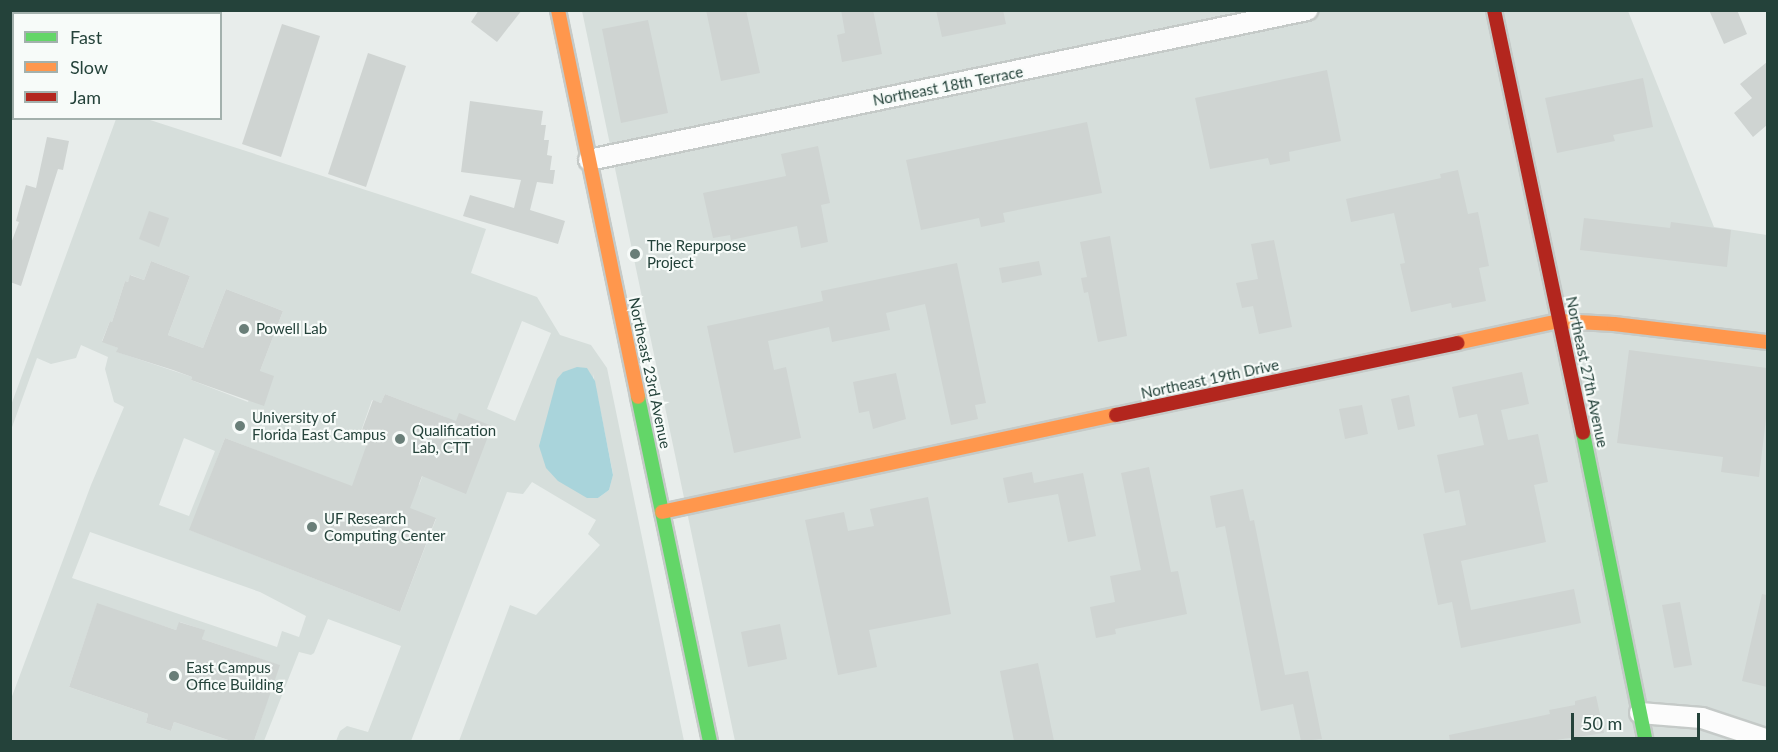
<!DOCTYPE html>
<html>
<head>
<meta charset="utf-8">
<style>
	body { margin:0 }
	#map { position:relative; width:1778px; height:752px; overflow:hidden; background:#e8edeb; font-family:Lato,sans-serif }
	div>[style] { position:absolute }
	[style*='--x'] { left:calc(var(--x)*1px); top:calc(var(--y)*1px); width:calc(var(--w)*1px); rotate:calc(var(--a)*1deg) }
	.built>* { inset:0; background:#d6dedb }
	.water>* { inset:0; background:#a9d4db }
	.building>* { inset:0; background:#cfd4d2 }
	.roads { filter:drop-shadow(2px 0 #c5cac8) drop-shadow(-2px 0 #c5cac8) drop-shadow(0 2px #c5cac8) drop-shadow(0 -2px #c5cac8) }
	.street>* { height:20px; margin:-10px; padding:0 10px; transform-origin:10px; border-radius:10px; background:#fcfcfc }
	.fast>* { height:14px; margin:-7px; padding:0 7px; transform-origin:7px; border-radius:7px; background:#63d668 }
	.slow>* { height:14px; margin:-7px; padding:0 7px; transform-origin:7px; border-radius:7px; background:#ff974d }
	.jam>* { height:14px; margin:-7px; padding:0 7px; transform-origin:7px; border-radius:7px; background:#b3261e }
	.dots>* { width:16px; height:16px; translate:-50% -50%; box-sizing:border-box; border:3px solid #f7fbf9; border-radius:50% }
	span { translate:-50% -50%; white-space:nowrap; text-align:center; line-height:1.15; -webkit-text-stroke:4.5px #f7fbf9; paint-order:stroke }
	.street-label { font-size:15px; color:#24423a }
	.poi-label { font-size:15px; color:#24423a }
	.left { translate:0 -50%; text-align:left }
	.frame { position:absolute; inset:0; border:12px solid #24423a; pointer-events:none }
	.legend { position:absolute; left:12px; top:12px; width:210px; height:108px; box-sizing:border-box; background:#f7fbf9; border:2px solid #a3b1ad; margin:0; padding:8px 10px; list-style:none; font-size:18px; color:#24423a }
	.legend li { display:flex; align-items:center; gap:12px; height:30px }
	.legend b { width:30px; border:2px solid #a3b1ad }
	.scale { position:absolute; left:1571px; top:713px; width:129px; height:27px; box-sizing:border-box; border:3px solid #24423a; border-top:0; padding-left:8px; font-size:18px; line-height:21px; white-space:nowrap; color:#24423a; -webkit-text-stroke:4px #f7fbf9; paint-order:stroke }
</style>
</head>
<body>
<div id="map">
	<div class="built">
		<div style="clip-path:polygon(582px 11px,1628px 11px,1714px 227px,1767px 235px,1767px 741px,735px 741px)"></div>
		<div style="clip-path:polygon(evenodd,116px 119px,147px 119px,486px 229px,471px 273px,537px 297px,560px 335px,591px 345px,607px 368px,684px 741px,459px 741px,510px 605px,536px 615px,600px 545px,588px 534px,596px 520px,532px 482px,523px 494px,507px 492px,411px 741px,336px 741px,340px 731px,347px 726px,368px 732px,401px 646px,328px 619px,314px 653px,311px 655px,299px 652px,264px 741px,254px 741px,279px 665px,202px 639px,204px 630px,180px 622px,176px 630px,97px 604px,69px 687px,148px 714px,146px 723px,171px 731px,174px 722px,231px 741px,11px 741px,11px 699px,91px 485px,124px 407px,114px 402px,105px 369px,108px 357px,81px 345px,76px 358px,51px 364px,37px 358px,11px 430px,10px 408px,116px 119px,151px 261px,190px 276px,168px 335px,203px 348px,226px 289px,283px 311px,248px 402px,191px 380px,192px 377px,117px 352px,118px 348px,102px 341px,110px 321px,112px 322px,125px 281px,128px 282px,131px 275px,144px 280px,151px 261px,116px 119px,522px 321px,551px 333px,515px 421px,487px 409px,522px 321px,116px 119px,593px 374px,613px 474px,609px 490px,598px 498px,593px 374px,116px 119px,385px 394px,445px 417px,419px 485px,368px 441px,359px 437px,372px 400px,381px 403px,385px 394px,116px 119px,184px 438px,215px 451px,189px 516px,159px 505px,184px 438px,116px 119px,225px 438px,436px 519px,400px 612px,190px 530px,225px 438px,116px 119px,90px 532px,260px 592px,306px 616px,299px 637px,282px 631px,277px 647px,72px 578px,90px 532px)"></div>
	</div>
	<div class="water">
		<div style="clip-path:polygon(577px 367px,587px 368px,595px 381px,613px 475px,609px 490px,598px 498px,587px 498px,558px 481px,546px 468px,539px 446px,557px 379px,563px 372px)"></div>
	</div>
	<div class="building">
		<div style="clip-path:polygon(479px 10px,522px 10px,497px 42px,471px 22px)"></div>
		<div style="clip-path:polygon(706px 10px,746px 10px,760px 73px,721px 81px)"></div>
		<div style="clip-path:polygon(841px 10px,873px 10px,882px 54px,842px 62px,837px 35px,845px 33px)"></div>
		<div style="clip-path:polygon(936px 10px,1003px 10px,1006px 24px,942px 37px)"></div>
		<div style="clip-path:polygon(1709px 10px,1737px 10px,1747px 34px,1724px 44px)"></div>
		<div style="clip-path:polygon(648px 20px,668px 113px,621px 123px,602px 29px)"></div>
		<div style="clip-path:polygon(282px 24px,320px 36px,281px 157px,242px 144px)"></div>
		<div style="clip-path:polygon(368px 53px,406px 66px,366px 187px,328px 174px)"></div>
		<div style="clip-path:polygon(1767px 62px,1767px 125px,1753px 137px,1734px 113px,1752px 98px,1740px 84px)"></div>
		<div style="clip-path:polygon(1327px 70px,1341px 141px,1289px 152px,1290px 161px,1270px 165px,1268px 158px,1210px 169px,1195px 98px)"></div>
		<div style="clip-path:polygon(1643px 78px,1653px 127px,1613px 135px,1615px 141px,1557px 153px,1545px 98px)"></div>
		<div style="clip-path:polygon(470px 101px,543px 111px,541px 125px,546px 125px,544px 140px,549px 140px,547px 155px,552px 156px,550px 170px,555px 170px,553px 184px,537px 182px,530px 210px,565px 221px,558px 244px,463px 216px,470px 195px,514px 208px,521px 180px,461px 172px)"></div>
		<div style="clip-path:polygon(1087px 122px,1102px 193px,1003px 213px,1005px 222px,981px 227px,979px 218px,921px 230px,906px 160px)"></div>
		<div style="clip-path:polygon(47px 137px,69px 141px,63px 170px,58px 169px,21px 286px,10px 282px,10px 246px,19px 222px,16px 221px,26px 185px,36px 188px)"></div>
		<div style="clip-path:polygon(818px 146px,830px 203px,821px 205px,828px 242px,801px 248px,797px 226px,731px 240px,730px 235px,713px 238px,703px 193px,786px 176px,781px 154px)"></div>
		<div style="clip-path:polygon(1458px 170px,1468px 214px,1478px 212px,1489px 266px,1479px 268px,1486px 301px,1452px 308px,1451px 303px,1411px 312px,1400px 264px,1405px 263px,1394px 213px,1351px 222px,1346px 199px,1441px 178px,1440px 174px)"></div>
		<div style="clip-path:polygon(149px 211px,169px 218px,159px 247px,139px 239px)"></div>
		<div style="clip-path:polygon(1584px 218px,1670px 228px,1671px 222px,1731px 230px,1727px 267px,1580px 250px)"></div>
		<div style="clip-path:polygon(1110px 236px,1127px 336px,1098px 342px,1088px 292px,1084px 293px,1081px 278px,1087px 277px,1080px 242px)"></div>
		<div style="clip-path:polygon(1274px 240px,1292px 327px,1259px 334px,1253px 306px,1242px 308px,1236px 283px,1258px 279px,1251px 244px)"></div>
		<div style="clip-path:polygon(151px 261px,190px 276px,168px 335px,203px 348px,226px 289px,283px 311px,260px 371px,274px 376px,264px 406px,191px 380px,192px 377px,173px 370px,116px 352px,118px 348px,102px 342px,110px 321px,112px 322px,125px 281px,128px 282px,130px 275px,144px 280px)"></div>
		<div style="clip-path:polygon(1039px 261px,1042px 275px,1002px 283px,999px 268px)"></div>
		<div style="clip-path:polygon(957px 263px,986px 403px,975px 405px,978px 419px,951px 425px,925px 304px,886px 313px,890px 330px,832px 342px,829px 327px,768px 341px,774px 370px,786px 367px,801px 438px,734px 453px,707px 326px,823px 301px,821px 291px)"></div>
		<div style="clip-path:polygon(1629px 350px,1767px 368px,1767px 410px,1759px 477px,1721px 472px,1723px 457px,1617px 443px)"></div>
		<div style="clip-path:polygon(1522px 372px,1529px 404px,1501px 410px,1508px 440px,1538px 434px,1548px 482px,1534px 485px,1546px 542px,1461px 561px,1471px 610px,1574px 589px,1581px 623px,1461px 648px,1452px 602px,1438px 605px,1423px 534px,1466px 525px,1459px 490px,1445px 493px,1437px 455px,1484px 445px,1477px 414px,1459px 418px,1452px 387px)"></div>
		<div style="clip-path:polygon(896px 373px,906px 419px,873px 429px,869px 411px,859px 413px,853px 382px)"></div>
		<div style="clip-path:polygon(385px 394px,456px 421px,459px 413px,492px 426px,466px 494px,422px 476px,410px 508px,436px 518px,400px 612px,189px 530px,225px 438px,352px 486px,368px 441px,359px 438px,373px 400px,381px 403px)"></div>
		<div style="clip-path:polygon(1409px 395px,1415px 426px,1398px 430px,1391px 399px)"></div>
		<div style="clip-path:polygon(1362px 405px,1368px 434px,1345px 439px,1339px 409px)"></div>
		<div style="clip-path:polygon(1149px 467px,1171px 572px,1178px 571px,1187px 614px,1115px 629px,1116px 634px,1096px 638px,1090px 607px,1115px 602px,1110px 576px,1141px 570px,1121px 473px)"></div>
		<div style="clip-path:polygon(1032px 472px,1034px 483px,1083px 473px,1096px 536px,1068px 542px,1058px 494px,1008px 503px,1003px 478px)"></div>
		<div style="clip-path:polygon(1243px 489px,1250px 521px,1254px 520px,1285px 675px,1308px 671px,1322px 739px,1301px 741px,1293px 704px,1261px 711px,1225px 526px,1216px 528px,1210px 496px)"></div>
		<div style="clip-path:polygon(928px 497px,951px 614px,869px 630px,877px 667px,838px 675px,805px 520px,844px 512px,848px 531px,874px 526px,870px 509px)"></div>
		<div style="clip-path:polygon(1762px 594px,1767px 595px,1767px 687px,1742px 681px)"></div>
		<div style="clip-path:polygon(1680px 602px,1692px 665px,1674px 668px,1662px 605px)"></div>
		<div style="clip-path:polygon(97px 603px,176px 630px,179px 622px,205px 630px,202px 639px,280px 665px,254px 741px,231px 741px,174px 722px,171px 731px,146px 723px,148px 714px,69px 687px)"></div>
		<div style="clip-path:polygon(780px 624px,787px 659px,748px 667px,741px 632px)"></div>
		<div style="clip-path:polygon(1038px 663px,1054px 741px,1014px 741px,1000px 671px)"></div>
		<div style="clip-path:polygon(1596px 696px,1604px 733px,1549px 741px,1450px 741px,1449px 735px,1550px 714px,1549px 710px,1575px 705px,1575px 701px)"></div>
	</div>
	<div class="roads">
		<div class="street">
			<div style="--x:45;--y:14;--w:4;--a:-63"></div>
			<div style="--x:10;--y:52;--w:4;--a:0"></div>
			<div style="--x:10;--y:108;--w:9;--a:-63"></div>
			<div style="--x:589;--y:160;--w:734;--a:-11.8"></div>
			<div style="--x:1640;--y:713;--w:62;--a:4.6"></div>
			<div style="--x:1702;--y:718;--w:70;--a:18.4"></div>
		</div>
		<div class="fast">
			<div style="--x:638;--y:397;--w:352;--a:78.2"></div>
			<div style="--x:1583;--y:433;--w:315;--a:78.5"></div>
		</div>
		<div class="slow">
			<div style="--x:558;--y:10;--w:395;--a:78.3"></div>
			<div style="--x:1457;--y:343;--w:104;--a:-12.2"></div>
			<div style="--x:1559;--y:321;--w:55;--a:3.1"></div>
			<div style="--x:1614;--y:324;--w:155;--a:6.7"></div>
			<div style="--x:662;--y:512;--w:464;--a:-12.1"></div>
		</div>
		<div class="jam">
			<div style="--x:1494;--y:10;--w:432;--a:78.1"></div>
			<div style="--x:1116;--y:415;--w:349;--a:-11.9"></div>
		</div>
	</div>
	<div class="dots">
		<div style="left:635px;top:254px;background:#697e78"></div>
		<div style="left:244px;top:329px;background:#697e78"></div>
		<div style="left:240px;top:426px;background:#697e78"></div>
		<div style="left:400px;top:439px;background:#697e78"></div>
		<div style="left:312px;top:527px;background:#697e78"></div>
		<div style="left:174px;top:676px;background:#697e78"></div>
	</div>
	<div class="street-label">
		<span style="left:948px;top:86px;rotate:-11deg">Northeast 18th Terrace</span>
		<span style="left:1587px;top:372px;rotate:78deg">Northeast 27th Avenue</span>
		<span style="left:650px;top:373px;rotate:78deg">Northeast 23rd Avenue</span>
		<span style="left:1210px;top:379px;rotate:-12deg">Northeast 19th Drive</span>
	</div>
	<div class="poi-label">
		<span class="left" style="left:647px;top:254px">The Repurpose<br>Project</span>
		<span class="left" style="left:256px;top:329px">Powell Lab</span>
		<span class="left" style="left:252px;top:426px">University of<br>Florida East Campus</span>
		<span class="left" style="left:412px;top:439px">Qualification<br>Lab, CTT</span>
		<span class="left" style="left:324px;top:527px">UF Research<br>Computing Center</span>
		<span class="left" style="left:186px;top:676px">East Campus<br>Office Building</span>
	</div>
	<div class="frame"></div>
	<ul class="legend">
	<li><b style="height:8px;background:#63d668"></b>Fast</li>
	<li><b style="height:8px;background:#ff974d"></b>Slow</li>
	<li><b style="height:8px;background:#b3261e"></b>Jam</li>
	</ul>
	<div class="scale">50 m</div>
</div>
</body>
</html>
